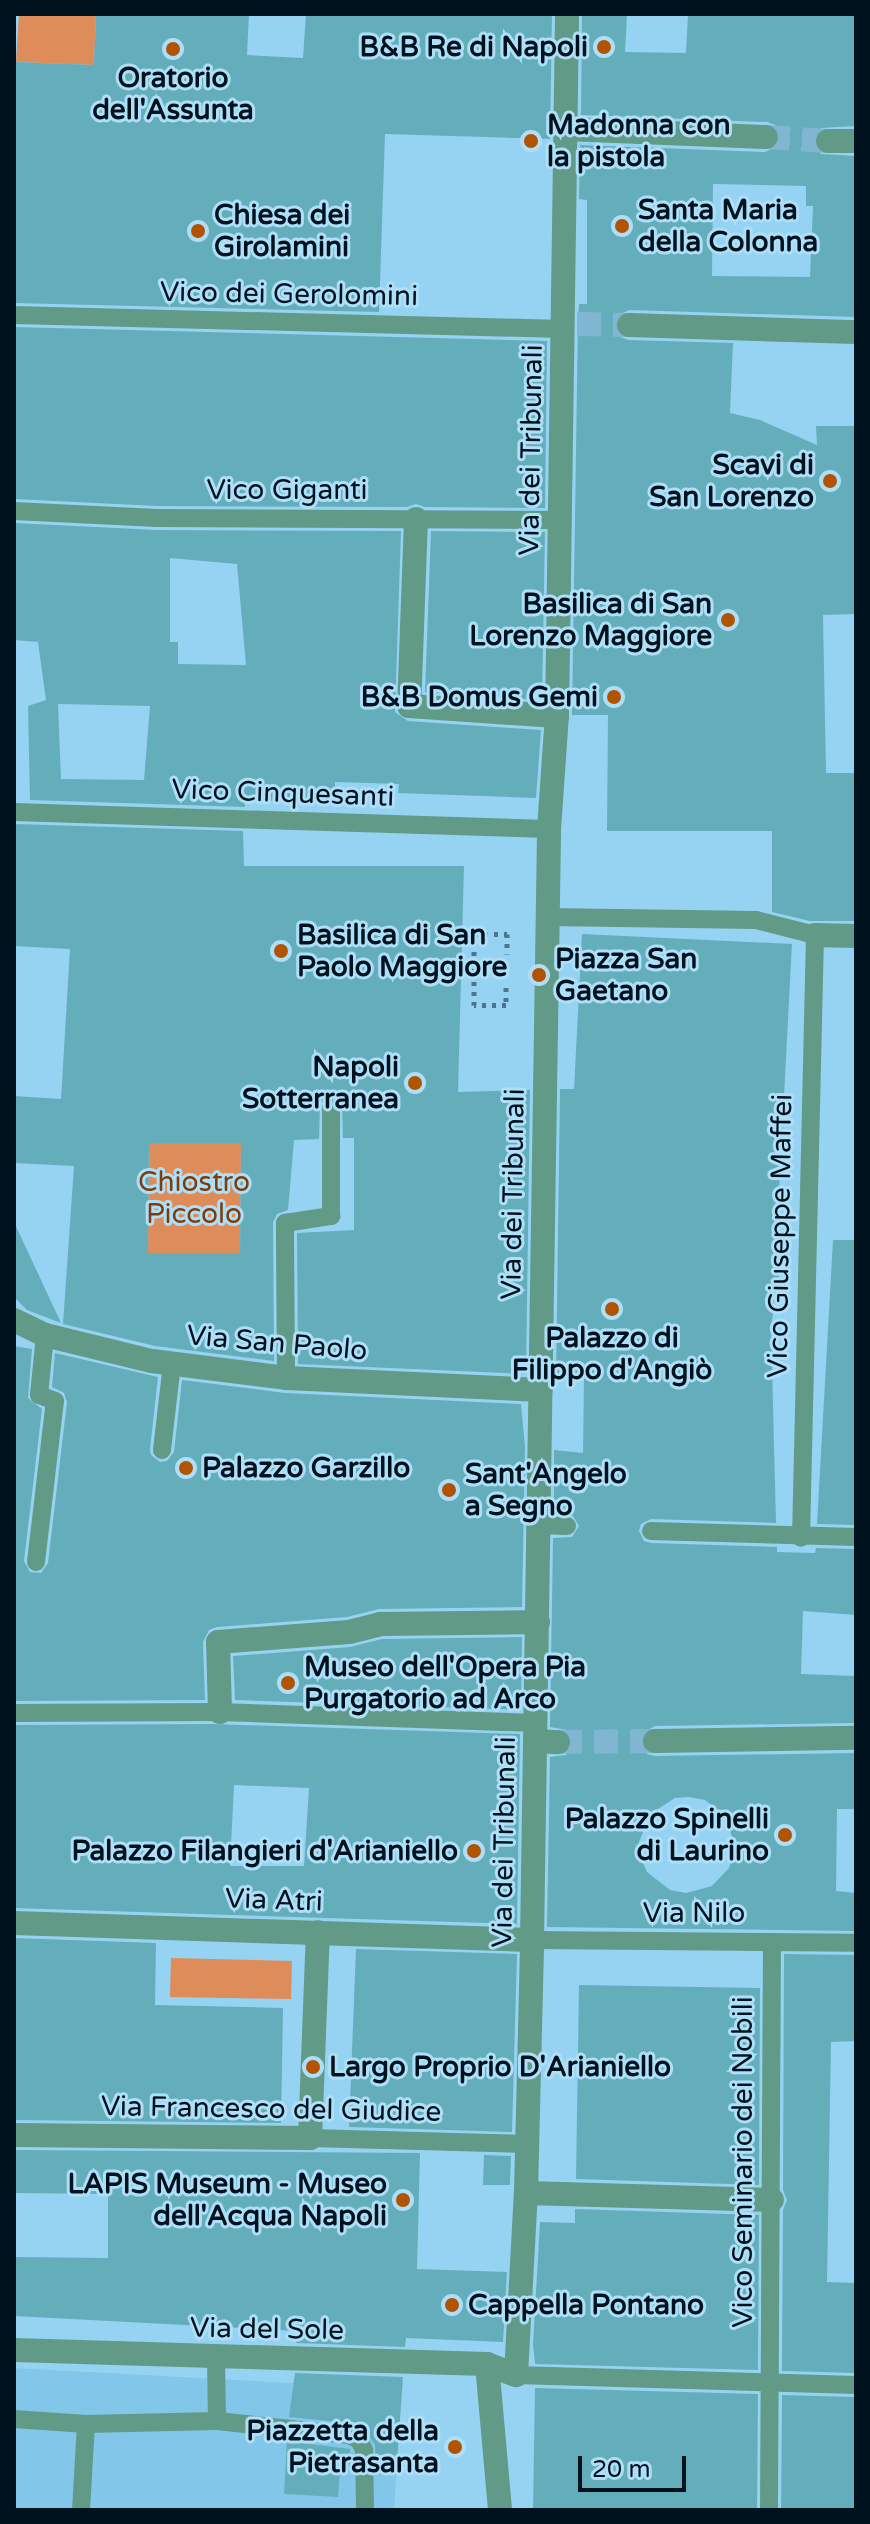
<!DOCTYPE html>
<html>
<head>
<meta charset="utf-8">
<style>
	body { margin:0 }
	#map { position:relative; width:870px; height:2524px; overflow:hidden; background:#96d3f2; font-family:"Varela Round",sans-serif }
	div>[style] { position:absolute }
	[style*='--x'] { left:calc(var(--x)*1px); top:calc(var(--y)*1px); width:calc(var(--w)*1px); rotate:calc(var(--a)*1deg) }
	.built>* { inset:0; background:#82c7ea }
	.green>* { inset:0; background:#de8c5a }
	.building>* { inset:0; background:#64aebb }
	.pedestrian-tunnel>* { height:24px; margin-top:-12px; transform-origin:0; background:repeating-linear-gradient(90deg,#80b6d2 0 24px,transparent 0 36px) }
	.path>* { height:5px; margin-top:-2.5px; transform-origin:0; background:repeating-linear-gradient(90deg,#4d748a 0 4px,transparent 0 10px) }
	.service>* { height:18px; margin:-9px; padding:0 9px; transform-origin:9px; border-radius:9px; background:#619a87 }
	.pedestrian>* { height:24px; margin:-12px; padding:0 12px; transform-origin:12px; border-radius:12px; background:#619a87 }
	.minor>* { height:24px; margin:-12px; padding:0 12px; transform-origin:12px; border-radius:12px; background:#619a87 }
	.dots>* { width:22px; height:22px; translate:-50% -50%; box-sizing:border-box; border:4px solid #aedff8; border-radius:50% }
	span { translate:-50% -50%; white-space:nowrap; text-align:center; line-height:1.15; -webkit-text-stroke:6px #aedff8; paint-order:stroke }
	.poi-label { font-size:28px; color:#00121d; font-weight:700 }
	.right { translate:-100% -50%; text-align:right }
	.left { translate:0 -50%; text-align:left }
	.street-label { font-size:28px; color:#00121d }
	.park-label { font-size:28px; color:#7f3c09 }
	.frame { position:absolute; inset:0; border:16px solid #00121d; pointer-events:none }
	.scale { position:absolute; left:578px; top:2456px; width:108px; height:36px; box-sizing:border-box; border:4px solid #00121d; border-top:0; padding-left:10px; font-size:24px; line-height:28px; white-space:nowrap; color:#00121d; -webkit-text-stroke:6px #aedff8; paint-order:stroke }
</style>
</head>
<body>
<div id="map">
	<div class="built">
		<div style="clip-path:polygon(14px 2368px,402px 2389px,394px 2510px,14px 2510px)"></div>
	</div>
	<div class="green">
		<div style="clip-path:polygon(19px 14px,96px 14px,94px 65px,16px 62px)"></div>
		<div style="clip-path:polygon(149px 1143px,241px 1143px,240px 1253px,148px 1253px)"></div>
		<div style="clip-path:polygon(171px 1958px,292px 1961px,291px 1999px,170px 1997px)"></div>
	</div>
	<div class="building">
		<div style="clip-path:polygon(96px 14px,249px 14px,247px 55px,303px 58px,306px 14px,552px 14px,550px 139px,385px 134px,379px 312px,14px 303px,14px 62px,94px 65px)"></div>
		<div style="clip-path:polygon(evenodd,582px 14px,627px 14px,625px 52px,686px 53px,688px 14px,856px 14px,856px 126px,821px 128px,813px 140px,821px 154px,856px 156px,856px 317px,629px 310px,617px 316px,614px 325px,620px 337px,629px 340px,733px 343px,730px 413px,760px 420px,817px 445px,816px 426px,856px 426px,856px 614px,823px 615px,826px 773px,856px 773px,856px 921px,810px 921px,772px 912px,772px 831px,607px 831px,608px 715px,572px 715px,578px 319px,579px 304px,587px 304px,587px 200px,579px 199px,580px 145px,765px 152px,778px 146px,781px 137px,775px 125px,767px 122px,581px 115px,582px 14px,713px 184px,806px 186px,806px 206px,813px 206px,810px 277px,712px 276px,713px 184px)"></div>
		<div style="clip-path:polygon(14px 327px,547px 341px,545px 508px,425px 507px,416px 504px,407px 507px,157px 506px,14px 499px)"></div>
		<div style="clip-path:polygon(evenodd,14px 523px,157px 530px,401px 531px,395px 712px,408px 721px,541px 730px,536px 798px,398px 793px,399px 784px,335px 782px,335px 802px,244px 800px,245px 807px,30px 800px,28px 706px,46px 700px,38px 642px,14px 640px,14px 523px,170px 558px,237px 564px,246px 665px,178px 664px,178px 642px,170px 642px,170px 558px,14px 523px,58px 704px,150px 706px,144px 780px,61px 779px,58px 704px)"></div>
		<div style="clip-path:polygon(431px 531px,545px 532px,542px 700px,425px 692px)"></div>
		<div style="clip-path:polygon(evenodd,14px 824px,243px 831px,244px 866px,464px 866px,458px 1092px,530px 1090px,526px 1374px,298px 1364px,297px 1233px,354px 1230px,354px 1138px,343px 1138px,342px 1103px,332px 1096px,320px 1103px,319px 1139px,294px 1140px,288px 1210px,277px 1214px,273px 1222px,274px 1361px,155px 1346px,63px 1324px,74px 1166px,14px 1163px,14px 1096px,61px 1099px,70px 949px,14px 946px,14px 824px,149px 1143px,241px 1143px,240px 1253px,148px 1253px,149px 1143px)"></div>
		<div style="clip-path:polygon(evenodd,582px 934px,792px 944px,777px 1229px,778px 1258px,782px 1258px,771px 1326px,776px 1523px,651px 1519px,641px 1524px,639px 1531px,644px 1541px,651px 1543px,777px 1547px,777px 1552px,815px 1553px,816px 1548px,856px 1549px,856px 1615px,803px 1611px,801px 1674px,856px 1676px,856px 1723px,655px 1726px,642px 1733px,640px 1742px,647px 1754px,655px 1756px,856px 1753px,856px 1809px,837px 1809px,836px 1891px,856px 1893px,856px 1931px,547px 1927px,550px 1757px,566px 1755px,573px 1742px,567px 1730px,550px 1727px,553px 1538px,572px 1537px,579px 1526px,573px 1516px,554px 1514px,554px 1450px,583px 1453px,584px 1379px,556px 1379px,560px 1089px,574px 1089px,582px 934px,689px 1797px,705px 1800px,726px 1816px,735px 1848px,729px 1868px,712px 1886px,686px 1893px,670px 1890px,647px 1872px,641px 1858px,639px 1842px,650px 1814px,675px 1798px,689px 1797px)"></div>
		<div style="clip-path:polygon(14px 1222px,61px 1323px,27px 1310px,14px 1297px)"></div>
		<div style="clip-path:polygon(833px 1240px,856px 1240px,856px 1525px,817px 1524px)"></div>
		<div style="clip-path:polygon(14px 1346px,32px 1349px,28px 1398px,42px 1409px,24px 1561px,30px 1572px,41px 1573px,48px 1563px,67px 1402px,64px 1393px,52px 1387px,55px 1353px,158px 1377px,150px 1449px,151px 1455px,160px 1462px,167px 1461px,174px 1452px,182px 1380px,285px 1393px,521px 1404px,525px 1447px,522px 1607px,379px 1609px,347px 1617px,217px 1627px,209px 1630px,203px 1642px,205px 1700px,14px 1701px)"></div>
		<div style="clip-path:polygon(522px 1637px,521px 1710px,235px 1700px,233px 1656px,350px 1647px,382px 1639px)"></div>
		<div style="clip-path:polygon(evenodd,212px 1724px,520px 1734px,517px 1924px,14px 1908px,14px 1725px,212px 1724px,234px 1785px,309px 1788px,304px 1866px,230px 1866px,234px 1785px)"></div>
		<div style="clip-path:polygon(14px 1938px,156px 1943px,155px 2005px,283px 2008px,281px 2123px,14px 2120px)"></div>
		<div style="clip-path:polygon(356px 1949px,517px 1954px,512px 2132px,349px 2127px)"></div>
		<div style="clip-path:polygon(784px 1954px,856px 1955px,856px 2041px,831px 2042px,827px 2282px,856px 2283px,856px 2373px,782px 2371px,783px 2210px,787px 2200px,783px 2190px)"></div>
		<div style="clip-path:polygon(579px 1985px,760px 1988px,759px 2185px,576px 2179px)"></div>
		<div style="clip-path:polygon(14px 2150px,420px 2153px,417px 2269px,507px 2272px,503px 2342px,406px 2338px,405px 2347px,296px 2343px,297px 2331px,14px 2316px,14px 2257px,108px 2258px,108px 2194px,14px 2193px)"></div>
		<div style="clip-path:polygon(484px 2155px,511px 2156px,510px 2185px,483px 2185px)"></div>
		<div style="clip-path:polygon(575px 2209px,759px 2215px,758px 2370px,535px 2364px,533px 2344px,540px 2222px,575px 2223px)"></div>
		<div style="clip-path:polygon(295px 2373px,403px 2377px,396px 2475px,376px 2474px,375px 2445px,364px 2429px,350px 2423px,289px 2417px)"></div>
		<div style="clip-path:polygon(535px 2388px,758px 2394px,757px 2510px,533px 2510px)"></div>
		<div style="clip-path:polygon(782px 2395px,856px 2397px,856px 2510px,781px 2510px)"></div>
		<div style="clip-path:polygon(287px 2441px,350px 2449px,352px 2472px,340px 2471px,338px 2497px,284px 2494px)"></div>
	</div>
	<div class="pedestrian-tunnel">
		<div style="--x:766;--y:137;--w:62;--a:3.7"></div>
		<div style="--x:577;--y:324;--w:52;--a:1.1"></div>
		<div style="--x:558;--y:1742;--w:97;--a:-0.6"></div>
	</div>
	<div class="path">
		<div style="--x:461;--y:970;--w:13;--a:4"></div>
		<div style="--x:506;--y:987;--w:18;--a:90"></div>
		<div style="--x:506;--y:1005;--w:32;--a:180"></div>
		<div style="--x:474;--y:1005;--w:71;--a:-90"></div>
		<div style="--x:474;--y:934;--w:33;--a:0"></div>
		<div style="--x:507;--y:934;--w:20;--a:90"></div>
	</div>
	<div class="service">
		<div style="--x:14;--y:315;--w:549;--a:1.46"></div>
		<div style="--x:14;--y:511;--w:143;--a:2.8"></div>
		<div style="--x:157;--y:518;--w:404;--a:0.3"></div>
		<div style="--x:14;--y:812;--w:535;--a:1.82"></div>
		<div style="--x:547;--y:917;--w:209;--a:0.8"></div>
		<div style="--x:756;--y:920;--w:61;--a:14.3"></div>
		<div style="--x:815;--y:935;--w:603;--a:91.33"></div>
		<div style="--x:286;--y:1378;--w:155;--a:-90.4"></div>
		<div style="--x:285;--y:1223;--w:47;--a:-8.7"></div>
		<div style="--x:331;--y:1216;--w:108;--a:-90"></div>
		<div style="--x:162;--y:1450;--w:88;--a:-83.4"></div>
		<div style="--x:539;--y:1525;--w:28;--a:2"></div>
		<div style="--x:651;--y:1531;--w:205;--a:1.7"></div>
		<div style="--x:36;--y:1562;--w:162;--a:-83.3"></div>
		<div style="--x:55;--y:1401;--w:17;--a:-159"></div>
		<div style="--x:39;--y:1395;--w:60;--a:-84.3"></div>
		<div style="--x:14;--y:1713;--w:206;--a:-0.3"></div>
		<div style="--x:220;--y:1712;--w:316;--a:2"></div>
		<div style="--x:532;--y:1940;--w:324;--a:0.5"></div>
		<div style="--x:310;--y:2138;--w:217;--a:1.6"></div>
		<div style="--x:216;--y:2358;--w:63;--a:89.1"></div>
		<div style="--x:516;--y:2375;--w:340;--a:1.7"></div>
		<div style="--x:14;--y:2419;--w:72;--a:4"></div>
		<div style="--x:86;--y:2424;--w:131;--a:-1.3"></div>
		<div style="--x:217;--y:2421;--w:133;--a:6.1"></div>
		<div style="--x:349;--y:2435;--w:11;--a:27"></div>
		<div style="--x:359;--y:2440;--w:11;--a:63"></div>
		<div style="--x:364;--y:2450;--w:60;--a:89"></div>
		<div style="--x:81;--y:2510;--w:86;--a:-86.7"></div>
		<div style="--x:769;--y:2510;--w:568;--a:-89.7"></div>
	</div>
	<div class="pedestrian">
		<div style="--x:566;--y:129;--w:200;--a:2.3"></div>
		<div style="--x:828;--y:141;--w:28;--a:0"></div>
		<div style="--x:629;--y:325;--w:227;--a:1.8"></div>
		<div style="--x:416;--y:519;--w:187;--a:92.1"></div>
		<div style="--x:409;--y:706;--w:148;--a:3.9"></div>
		<div style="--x:815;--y:935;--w:41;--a:1.4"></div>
		<div style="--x:14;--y:1320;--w:34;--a:26"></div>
		<div style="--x:45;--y:1335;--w:110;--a:13.7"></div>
		<div style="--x:152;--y:1361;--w:135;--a:7.2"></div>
		<div style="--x:286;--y:1378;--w:255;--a:2.7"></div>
		<div style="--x:220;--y:1712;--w:70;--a:-91.6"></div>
		<div style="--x:218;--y:1642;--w:131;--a:-4.4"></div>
		<div style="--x:349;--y:1632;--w:32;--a:-14"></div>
		<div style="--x:380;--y:1624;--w:158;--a:-0.7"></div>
		<div style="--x:536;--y:1741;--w:22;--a:3"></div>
		<div style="--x:655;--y:1741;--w:201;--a:-0.9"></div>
		<div style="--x:14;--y:2135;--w:296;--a:0.6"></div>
		<div style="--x:310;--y:2138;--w:206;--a:-87.8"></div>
		<div style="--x:526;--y:2193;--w:246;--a:1.6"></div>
		<div style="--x:487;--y:2364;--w:147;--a:84.9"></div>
	</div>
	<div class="minor">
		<div style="--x:14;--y:1923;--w:518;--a:1.88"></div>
		<div style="--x:14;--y:2350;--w:473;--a:1.7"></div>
		<div style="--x:487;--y:2364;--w:31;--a:21"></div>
		<div style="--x:516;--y:2375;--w:182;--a:-86.9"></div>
		<div style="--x:526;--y:2193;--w:253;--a:-88.6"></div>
		<div style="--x:532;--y:1940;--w:1111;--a:-89.12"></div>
		<div style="--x:549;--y:829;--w:113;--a:-86"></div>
		<div style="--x:557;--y:716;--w:702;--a:-89.18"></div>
	</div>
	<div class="dots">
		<div style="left:604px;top:47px;background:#b15300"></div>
		<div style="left:173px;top:49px;background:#b15300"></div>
		<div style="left:531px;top:141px;background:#b15300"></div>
		<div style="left:622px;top:226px;background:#b15300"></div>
		<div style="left:198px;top:231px;background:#b15300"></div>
		<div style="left:830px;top:481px;background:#b15300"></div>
		<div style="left:728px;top:620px;background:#b15300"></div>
		<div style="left:614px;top:697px;background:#b15300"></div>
		<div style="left:281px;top:951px;background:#b15300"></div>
		<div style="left:539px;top:975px;background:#b15300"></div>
		<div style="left:415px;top:1083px;background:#b15300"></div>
		<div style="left:612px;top:1309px;background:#b15300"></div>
		<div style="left:186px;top:1468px;background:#b15300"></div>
		<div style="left:449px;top:1490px;background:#b15300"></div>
		<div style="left:288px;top:1683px;background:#b15300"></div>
		<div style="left:785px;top:1835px;background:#b15300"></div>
		<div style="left:474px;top:1851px;background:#b15300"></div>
		<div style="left:313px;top:2067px;background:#b15300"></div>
		<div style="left:403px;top:2200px;background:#b15300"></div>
		<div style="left:452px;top:2305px;background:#b15300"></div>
		<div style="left:455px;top:2447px;background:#b15300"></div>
	</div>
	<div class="poi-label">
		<span class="right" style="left:588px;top:47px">B&amp;B Re di Napoli</span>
		<span style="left:173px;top:94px">Oratorio<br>dell'Assunta</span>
		<span class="left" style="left:547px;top:141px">Madonna con<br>la pistola</span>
		<span class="left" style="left:638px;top:226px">Santa Maria<br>della Colonna</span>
		<span class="left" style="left:214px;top:231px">Chiesa dei<br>Girolamini</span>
		<span class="right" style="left:814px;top:481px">Scavi di<br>San Lorenzo</span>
		<span class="right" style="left:712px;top:620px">Basilica di San<br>Lorenzo Maggiore</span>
		<span class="right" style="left:598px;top:697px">B&amp;B Domus Gemi</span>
		<span class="left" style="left:297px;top:951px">Basilica di San<br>Paolo Maggiore</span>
		<span class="left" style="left:555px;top:975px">Piazza San<br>Gaetano</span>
		<span class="right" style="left:399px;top:1083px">Napoli<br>Sotterranea</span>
		<span style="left:612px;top:1354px">Palazzo di<br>Filippo d'Angiò</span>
		<span class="left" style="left:202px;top:1468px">Palazzo Garzillo</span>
		<span class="left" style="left:465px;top:1490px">Sant'Angelo<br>a Segno</span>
		<span class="left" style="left:304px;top:1683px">Museo dell'Opera Pia<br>Purgatorio ad Arco</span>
		<span class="right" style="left:769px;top:1835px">Palazzo Spinelli<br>di Laurino</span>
		<span class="right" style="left:458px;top:1851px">Palazzo Filangieri d'Arianiello</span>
		<span class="left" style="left:329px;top:2067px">Largo Proprio D'Arianiello</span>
		<span class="right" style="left:387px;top:2200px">LAPIS Museum - Museo<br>dell'Acqua Napoli</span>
		<span class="left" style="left:468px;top:2305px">Cappella Pontano</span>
		<span class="right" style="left:439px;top:2447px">Piazzetta della<br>Pietrasanta</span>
	</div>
	<div class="street-label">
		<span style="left:289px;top:294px;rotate:1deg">Vico dei Gerolomini</span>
		<span style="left:531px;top:450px;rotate:-89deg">Via dei Tribunali</span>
		<span style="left:287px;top:490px">Vico Giganti</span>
		<span style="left:283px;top:793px;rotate:2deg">Vico Cinquesanti</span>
		<span style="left:513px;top:1194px;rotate:-89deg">Via dei Tribunali</span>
		<span style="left:780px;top:1236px;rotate:-89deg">Vico Giuseppe Maffei</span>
		<span style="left:277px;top:1343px;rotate:5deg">Via San Paolo</span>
		<span style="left:504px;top:1842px;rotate:-89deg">Via dei Tribunali</span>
		<span style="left:274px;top:1900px;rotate:2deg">Via Atri</span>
		<span style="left:694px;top:1913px">Via Nilo</span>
		<span style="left:271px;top:2109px;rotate:1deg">Via Francesco del Giudice</span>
		<span style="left:743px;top:2162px;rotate:-90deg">Vico Seminario dei Nobili</span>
		<span style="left:267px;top:2329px;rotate:1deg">Via del Sole</span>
	</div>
	<div class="park-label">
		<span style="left:194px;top:1198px">Chiostro<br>Piccolo</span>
	</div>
	<div class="frame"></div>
	<div class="scale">20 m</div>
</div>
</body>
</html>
